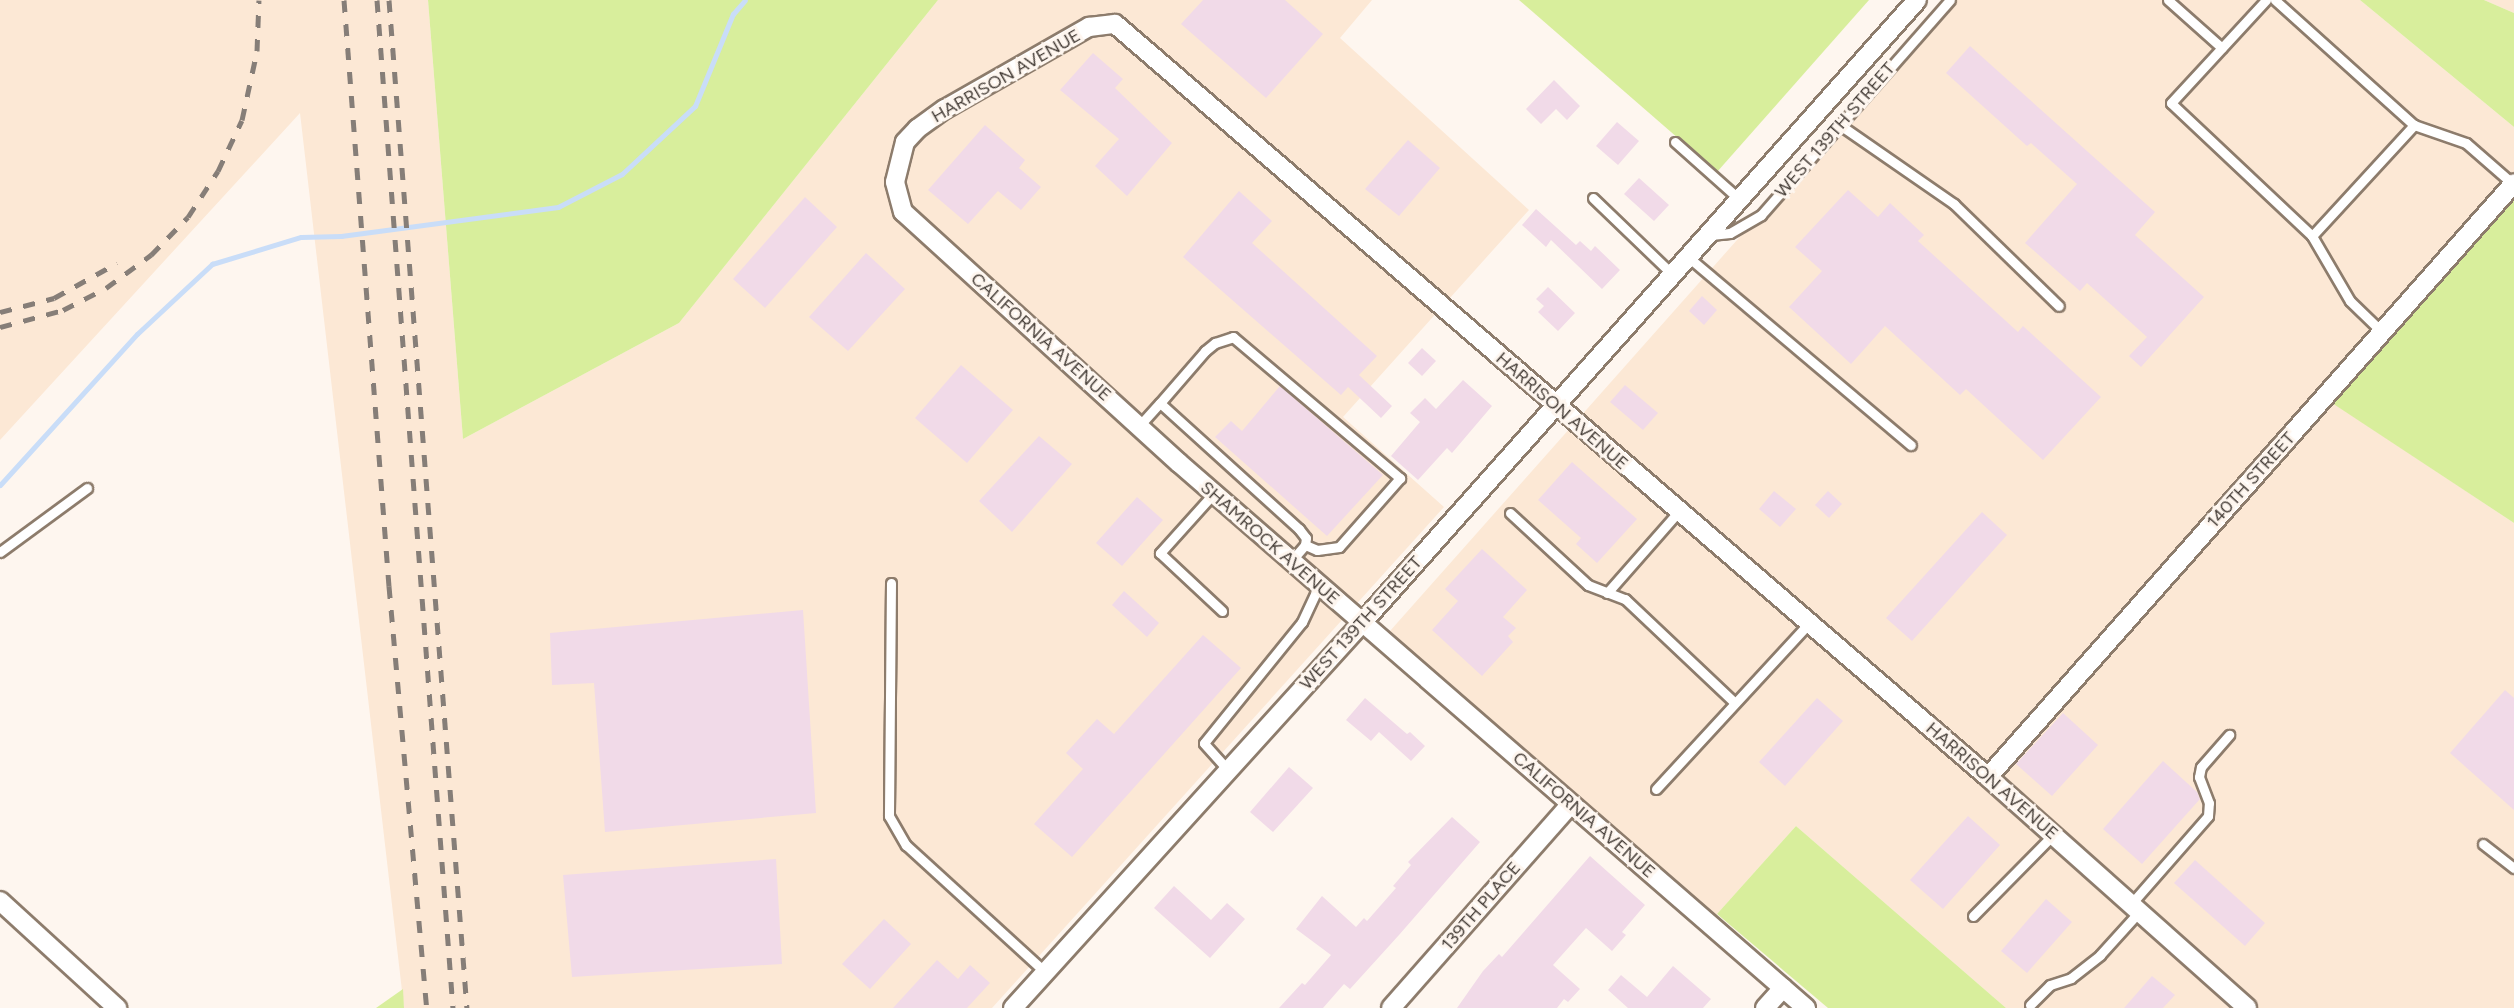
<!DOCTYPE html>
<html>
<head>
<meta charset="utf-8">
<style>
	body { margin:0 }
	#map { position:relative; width:2514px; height:1008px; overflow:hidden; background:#fef6ef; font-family:Figtree,sans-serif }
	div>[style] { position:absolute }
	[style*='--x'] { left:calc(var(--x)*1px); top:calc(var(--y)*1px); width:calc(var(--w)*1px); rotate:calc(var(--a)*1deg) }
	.built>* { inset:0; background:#fce8d5 }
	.green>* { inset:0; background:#d8ee9c }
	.stream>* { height:5px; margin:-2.5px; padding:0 2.5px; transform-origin:2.5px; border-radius:2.5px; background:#c9ddf8 }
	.building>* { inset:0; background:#f1dae8 }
	.roads { filter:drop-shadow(2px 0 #8d7c6c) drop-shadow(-2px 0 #8d7c6c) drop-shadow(0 2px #8d7c6c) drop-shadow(0 -2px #8d7c6c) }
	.lane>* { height:9px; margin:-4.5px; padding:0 4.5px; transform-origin:4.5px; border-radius:4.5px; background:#fff }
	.street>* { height:18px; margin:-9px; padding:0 9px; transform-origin:9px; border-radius:9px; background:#fff }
	.rail>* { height:5px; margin-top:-2.5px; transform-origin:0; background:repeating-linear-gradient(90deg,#867e78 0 12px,transparent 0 24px) }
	span { translate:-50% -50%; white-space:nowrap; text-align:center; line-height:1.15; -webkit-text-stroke:6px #fef6ef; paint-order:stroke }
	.street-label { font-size:18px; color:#433b35 }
</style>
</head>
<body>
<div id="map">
	<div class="built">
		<div style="clip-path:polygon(0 0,428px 0,463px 439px,679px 323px,938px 0,1372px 0,1340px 38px,1529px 210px,1343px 417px,1444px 507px,992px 1008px,404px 1008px,300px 113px,0 440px)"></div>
		<div style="clip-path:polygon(1950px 0,2360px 0,2514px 127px,2514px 199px,2333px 403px,2514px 523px,2514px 1008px,2006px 1008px,1796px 826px,1709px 923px,1382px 640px)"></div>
		<div style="clip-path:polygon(2484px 0,2514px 0,2514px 13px)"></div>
	</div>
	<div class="green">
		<div style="clip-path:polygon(428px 0,938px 0,679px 323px,463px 439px)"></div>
		<div style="clip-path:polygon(1519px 0,1869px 0,1717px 172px)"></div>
		<div style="clip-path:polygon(2360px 0,2484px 0,2514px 13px,2514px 127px)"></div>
		<div style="clip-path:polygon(2514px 199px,2514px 523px,2332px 403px)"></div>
		<div style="clip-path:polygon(1796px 826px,2006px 1008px,1828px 1008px,1717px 914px)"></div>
		<div style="clip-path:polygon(403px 989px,404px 1008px,376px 1008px)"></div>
	</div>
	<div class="stream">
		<div style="--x:0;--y:485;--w:204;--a:-47.8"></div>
		<div style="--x:137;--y:334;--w:103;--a:-43"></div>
		<div style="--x:212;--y:264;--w:93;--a:-16.9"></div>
		<div style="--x:301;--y:237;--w:40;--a:-1.4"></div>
		<div style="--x:341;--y:236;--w:219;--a:-7.6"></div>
		<div style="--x:558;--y:207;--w:72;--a:-27.3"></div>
		<div style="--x:622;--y:174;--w:100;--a:-43"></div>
		<div style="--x:695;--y:106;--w:100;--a:-67.6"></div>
		<div style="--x:733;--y:14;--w:18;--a:-49"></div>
	</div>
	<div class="building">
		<div style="clip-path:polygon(1203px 0,1285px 0,1323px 34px,1266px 98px,1181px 24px)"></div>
		<div style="clip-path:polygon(1970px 46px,2155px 212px,2135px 235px,2204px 297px,2141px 367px,2129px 356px,2147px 337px,2087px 283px,2080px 291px,2025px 243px,2077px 184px,2031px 143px,2027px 146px,1946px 73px)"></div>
		<div style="clip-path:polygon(1093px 53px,1123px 79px,1115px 88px,1172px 143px,1127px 196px,1095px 166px,1119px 139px,1060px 90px)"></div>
		<div style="clip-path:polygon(1554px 80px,1580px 106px,1567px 120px,1556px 109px,1541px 124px,1526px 109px)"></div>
		<div style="clip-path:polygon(1617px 122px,1639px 141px,1618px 165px,1596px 146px)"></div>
		<div style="clip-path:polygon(985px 125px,1025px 160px,1019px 168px,1041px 187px,1021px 210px,998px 191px,968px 224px,928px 190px)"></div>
		<div style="clip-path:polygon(1408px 140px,1440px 168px,1399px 216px,1365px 189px)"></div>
		<div style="clip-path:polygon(1639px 178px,1669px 205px,1654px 221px,1624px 194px)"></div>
		<div style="clip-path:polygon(1848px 190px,1878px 217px,1890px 203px,1924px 235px,1918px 241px,2018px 332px,2023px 326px,2101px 397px,2043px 460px,1966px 389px,1960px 395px,1885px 326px,1851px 364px,1789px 307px,1822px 271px,1795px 247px)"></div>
		<div style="clip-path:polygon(1239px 191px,1272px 221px,1252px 243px,1377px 356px,1359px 375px,1392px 406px,1381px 418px,1348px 387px,1341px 395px,1183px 257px)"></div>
		<div style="clip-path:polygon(805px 197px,837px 227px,765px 308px,733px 279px)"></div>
		<div style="clip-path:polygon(1536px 209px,1576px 245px,1580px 241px,1591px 251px,1595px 246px,1620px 270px,1602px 289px,1551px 240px,1546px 247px,1522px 225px)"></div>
		<div style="clip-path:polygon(866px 253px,905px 289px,848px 351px,809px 317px)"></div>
		<div style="clip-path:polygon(1548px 287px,1575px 313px,1558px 331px,1538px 312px,1544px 306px,1536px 299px)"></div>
		<div style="clip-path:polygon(1702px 296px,1717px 310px,1704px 325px,1689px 311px)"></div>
		<div style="clip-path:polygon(1422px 348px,1436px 361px,1422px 376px,1408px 363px)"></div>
		<div style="clip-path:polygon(961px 365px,1013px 410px,967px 463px,915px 418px)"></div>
		<div style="clip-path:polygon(1463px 380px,1492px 406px,1452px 453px,1447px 448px,1418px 480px,1391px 456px,1420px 422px,1410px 413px,1425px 398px,1436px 409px)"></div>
		<div style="clip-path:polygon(1625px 385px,1658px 413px,1643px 430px,1610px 402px)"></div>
		<div style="clip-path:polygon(1280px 386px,1383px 475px,1327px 536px,1215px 437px,1231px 421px,1242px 431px)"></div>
		<div style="clip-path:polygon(1039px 436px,1072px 464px,1012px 532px,979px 501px)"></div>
		<div style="clip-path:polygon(1572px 462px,1637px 519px,1597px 563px,1576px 544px,1581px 538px,1538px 500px)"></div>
		<div style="clip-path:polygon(1774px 491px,1796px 509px,1780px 527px,1759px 509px)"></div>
		<div style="clip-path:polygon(1828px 491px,1842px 504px,1829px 518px,1815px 505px)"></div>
		<div style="clip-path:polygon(1137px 497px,1163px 520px,1122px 566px,1096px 543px)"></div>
		<div style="clip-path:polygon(1982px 512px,2007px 535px,1912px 641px,1886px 618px)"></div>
		<div style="clip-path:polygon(1482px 549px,1527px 590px,1503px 617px,1516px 628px,1508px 636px,1513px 642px,1482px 676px,1432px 630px,1458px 601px,1445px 589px)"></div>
		<div style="clip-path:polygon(1124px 591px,1159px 623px,1147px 637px,1112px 605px)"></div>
		<div style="clip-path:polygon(803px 610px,816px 813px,605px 832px,594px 683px,552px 685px,550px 633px)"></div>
		<div style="clip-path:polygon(1203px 635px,1241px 668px,1072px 857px,1034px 824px,1083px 769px,1066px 753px,1097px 719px,1114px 734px)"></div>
		<div style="clip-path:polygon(2505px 690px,2514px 698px,2514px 810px,2450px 753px)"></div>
		<div style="clip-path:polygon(1365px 698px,1407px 734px,1410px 732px,1425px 746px,1411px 761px,1379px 732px,1371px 741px,1346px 720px)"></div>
		<div style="clip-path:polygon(1817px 698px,1843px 721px,1785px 786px,1759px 762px)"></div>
		<div style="clip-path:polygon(2063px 713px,2098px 745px,2052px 796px,2016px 764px)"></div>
		<div style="clip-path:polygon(2163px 761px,2197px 792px,2200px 799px,2142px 864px,2103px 829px)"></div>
		<div style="clip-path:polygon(1289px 767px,1313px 788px,1273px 832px,1250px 812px)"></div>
		<div style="clip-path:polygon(1968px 816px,2000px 845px,1943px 909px,1910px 880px)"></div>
		<div style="clip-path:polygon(1452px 817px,1480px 842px,1399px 935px,1350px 989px,1344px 984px,1323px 1008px,1279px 1008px,1302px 983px,1305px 985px,1331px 955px,1296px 929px,1322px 896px,1356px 927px,1364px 918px,1367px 921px,1396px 888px,1393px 886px,1411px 865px,1408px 862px)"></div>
		<div style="clip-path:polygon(1590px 856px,1645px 905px,1622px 932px,1626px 935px,1612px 951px,1586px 928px,1553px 965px,1580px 989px,1568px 1002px,1564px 999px,1557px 1008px,1457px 1008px,1483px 971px,1499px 954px,1502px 957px)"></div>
		<div style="clip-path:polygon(776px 859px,782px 964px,572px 977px,563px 875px)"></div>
		<div style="clip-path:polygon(2195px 860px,2265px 923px,2245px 946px,2174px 883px)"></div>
		<div style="clip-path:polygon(1174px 886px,1211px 920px,1227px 903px,1245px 919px,1210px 958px,1154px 908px)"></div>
		<div style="clip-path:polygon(2046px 899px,2072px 922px,2027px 973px,2001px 951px)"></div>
		<div style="clip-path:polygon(884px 919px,911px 944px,870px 989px,842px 964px)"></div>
		<div style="clip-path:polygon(937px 960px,958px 979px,970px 965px,990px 983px,967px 1008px,893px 1008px)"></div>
		<div style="clip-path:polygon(1673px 966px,1711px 999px,1703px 1008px,1628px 1008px,1608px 990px,1621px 975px,1647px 997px)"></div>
		<div style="clip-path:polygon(2152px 976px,2175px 995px,2163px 1008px,2124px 1008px)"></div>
	</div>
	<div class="roads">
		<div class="lane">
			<div style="--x:2168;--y:0;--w:72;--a:41.6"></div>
			<div style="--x:2266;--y:0;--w:140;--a:132.7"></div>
			<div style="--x:2171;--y:103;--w:194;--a:43.3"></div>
			<div style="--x:2312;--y:236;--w:75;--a:59.7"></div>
			<div style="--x:2350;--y:301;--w:45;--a:44.1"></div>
			<div style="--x:2275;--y:0;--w:187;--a:42"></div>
			<div style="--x:2414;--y:125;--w:55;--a:19.1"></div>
			<div style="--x:2466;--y:143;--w:62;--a:41.1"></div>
			<div style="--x:1840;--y:125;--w:139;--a:34.7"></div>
			<div style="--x:1954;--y:204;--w:146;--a:44.2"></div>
			<div style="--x:1675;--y:142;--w:84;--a:41.6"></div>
			<div style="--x:1593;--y:198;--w:110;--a:43.9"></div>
			<div style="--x:1711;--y:235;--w:19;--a:-6"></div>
			<div style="--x:1730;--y:233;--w:36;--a:-30"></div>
			<div style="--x:1761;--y:215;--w:286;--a:-48.7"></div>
			<div style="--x:2312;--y:236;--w:151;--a:-47.4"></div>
			<div style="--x:1687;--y:256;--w:293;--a:40.2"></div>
			<div style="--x:1160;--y:403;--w:69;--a:-49.1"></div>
			<div style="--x:1205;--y:351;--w:13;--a:-39"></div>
			<div style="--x:1215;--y:343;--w:19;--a:-18"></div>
			<div style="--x:1233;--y:337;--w:219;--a:40.2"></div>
			<div style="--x:1400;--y:478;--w:92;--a:131.5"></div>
			<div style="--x:1339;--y:547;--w:22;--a:172"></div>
			<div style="--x:1317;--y:550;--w:13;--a:-157"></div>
			<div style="--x:1139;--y:426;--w:31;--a:-48"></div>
			<div style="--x:1160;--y:403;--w:188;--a:42.2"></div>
			<div style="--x:1299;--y:529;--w:11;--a:52"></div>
			<div style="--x:1306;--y:538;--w:7;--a:98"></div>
			<div style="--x:1305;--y:545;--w:21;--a:131"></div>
			<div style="--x:1214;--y:493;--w:81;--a:132"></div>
			<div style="--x:1160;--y:553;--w:85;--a:43.1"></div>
			<div style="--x:1510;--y:513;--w:106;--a:42.7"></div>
			<div style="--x:1588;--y:585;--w:40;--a:21"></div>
			<div style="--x:1625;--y:599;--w:151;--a:43.4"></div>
			<div style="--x:0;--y:552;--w:108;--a:-36.3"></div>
			<div style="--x:891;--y:583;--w:233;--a:90.5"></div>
			<div style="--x:889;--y:816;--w:34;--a:60"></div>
			<div style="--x:906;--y:845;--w:188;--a:42.4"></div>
			<div style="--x:1607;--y:593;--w:109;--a:-48.7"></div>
			<div style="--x:1228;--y:770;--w:36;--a:-132"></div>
			<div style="--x:1204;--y:743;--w:156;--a:-51"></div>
			<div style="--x:1302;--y:622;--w:40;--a:-65"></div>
			<div style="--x:1656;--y:789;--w:226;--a:-47.3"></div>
			<div style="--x:2483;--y:844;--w:39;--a:38"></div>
			<div style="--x:2131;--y:904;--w:117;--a:-48.8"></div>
			<div style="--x:2208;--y:816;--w:13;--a:-86"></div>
			<div style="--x:2209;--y:803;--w:28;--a:-111"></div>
			<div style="--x:2199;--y:777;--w:10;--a:-79"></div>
			<div style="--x:2201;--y:767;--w:43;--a:-48.8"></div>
			<div style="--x:1973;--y:916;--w:114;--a:-45.4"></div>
			<div style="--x:2030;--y:1005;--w:28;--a:-45"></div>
			<div style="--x:2050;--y:985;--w:22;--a:-18"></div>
			<div style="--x:2071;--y:978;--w:37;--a:-38"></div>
			<div style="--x:2100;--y:955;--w:58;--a:-47.8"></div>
		</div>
		<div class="street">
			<div style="--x:1988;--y:777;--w:793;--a:-48.47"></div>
			<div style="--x:0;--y:901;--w:159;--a:42.4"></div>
			<div style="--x:1013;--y:1008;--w:520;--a:-47.81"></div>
			<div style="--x:1362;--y:623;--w:834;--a:-48.3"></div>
			<div style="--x:1391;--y:1008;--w:272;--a:-48.6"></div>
			<div style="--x:1765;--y:1008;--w:27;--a:-48"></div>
			<div style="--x:1806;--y:1008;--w:831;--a:-139"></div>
			<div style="--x:1179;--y:463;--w:373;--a:-137.7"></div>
			<div style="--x:903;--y:212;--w:31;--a:-105"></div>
			<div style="--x:895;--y:182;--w:41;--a:-76"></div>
			<div style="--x:905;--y:142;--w:18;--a:-47"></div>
			<div style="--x:917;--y:129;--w:34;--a:-36"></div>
			<div style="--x:945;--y:109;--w:166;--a:-29.7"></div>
			<div style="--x:1089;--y:27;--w:26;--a:-7"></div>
			<div style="--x:1115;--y:24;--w:1153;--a:40.78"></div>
			<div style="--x:1988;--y:777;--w:347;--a:41.7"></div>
		</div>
	</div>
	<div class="rail">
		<div style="--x:344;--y:0;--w:588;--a:85.61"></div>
		<div style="--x:389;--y:586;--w:424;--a:84.9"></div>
		<div style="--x:377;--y:0;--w:1011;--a:85.69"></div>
		<div style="--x:389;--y:0;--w:1011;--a:85.58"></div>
		<div style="--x:0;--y:312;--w:56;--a:-14.5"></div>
		<div style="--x:54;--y:298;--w:72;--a:-29.1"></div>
		<div style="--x:0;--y:327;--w:65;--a:-15.1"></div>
		<div style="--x:63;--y:310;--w:48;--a:-27.1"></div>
		<div style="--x:106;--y:288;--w:56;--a:-36.3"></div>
		<div style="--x:151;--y:255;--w:53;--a:-45.8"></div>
		<div style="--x:188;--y:217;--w:55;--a:-56.9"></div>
		<div style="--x:218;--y:171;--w:56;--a:-64.8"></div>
		<div style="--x:242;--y:120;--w:71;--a:-77.7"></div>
		<div style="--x:257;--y:51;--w:51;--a:-87.8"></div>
	</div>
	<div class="street-label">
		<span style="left:1006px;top:76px;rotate:-30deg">HARRISON AVENUE</span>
		<span style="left:1835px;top:130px;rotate:-49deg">WEST 139TH STREET</span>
		<span style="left:1041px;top:337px;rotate:42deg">CALIFORNIA AVENUE</span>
		<span style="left:1562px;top:411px;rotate:41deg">HARRISON AVENUE</span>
		<span style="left:2251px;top:480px;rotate:-48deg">140TH STREET</span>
		<span style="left:1270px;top:543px;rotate:41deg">SHAMROCK AVENUE</span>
		<span style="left:1361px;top:623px;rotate:-48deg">WEST 139TH STREET</span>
		<span style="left:1992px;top:781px;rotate:41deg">HARRISON AVENUE</span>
		<span style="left:1584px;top:815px;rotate:41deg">CALIFORNIA AVENUE</span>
		<span style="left:1481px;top:906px;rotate:-49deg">139TH PLACE</span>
	</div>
</div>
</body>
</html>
